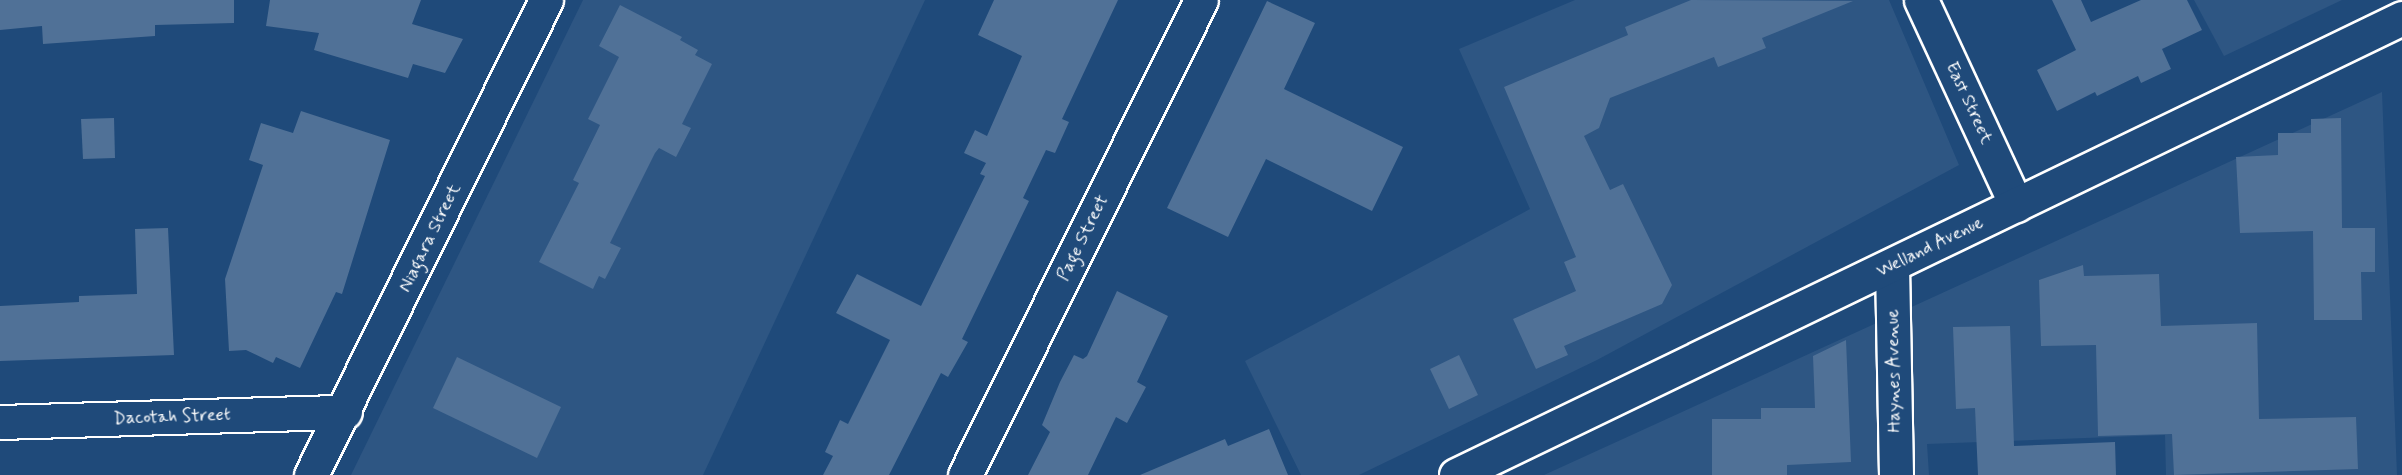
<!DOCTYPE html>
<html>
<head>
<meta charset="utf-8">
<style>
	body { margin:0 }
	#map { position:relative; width:2402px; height:475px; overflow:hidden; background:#1f4a7a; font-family:Mynerve,sans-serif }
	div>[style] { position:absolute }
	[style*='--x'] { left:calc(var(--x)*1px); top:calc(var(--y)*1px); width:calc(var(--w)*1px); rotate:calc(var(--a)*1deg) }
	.built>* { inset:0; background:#2e5683 }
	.building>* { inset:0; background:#507197 }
	.roads { filter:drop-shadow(2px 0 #fff) drop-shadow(-2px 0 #fff) drop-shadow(0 2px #fff) drop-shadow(0 -2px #fff) }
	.minor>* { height:33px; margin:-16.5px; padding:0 16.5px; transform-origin:16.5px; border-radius:16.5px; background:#1f4a7a }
	.major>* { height:33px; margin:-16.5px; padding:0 16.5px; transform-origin:16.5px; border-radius:16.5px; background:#1f4a7a }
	span { translate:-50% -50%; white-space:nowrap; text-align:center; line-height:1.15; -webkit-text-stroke:4.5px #1f4a7a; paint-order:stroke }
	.street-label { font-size:18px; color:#fff }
</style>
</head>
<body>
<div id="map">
	<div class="built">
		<div style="clip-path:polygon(583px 0,925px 0,703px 475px,351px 475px)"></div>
		<div style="clip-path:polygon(1575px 0,1889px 0,1959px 165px,1597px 360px,1359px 475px,1301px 475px,1245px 361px,1530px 209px,1459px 49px)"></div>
		<div style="clip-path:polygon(2194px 0,2342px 0,2224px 56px)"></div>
		<div style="clip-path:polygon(2382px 92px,2397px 475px,2166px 475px,2165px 435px,1927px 444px,1929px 475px,1544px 475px)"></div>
	</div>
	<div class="building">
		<div style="clip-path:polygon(0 0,234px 0,234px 23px,155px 25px,155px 36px,43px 44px,42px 26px,0 30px)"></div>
		<div style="clip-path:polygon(270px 0,421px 0,412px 24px,463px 39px,445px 73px,413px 64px,408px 78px,314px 50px,319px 33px,266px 26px)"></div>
		<div style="clip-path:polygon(994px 0,1118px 0,1062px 119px,1069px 122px,1055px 153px,1046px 150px,1023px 198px,1029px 201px,962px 339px,968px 342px,948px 377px,941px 373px,889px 475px,823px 475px,833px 456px,825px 452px,840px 420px,848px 424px,890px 340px,836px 313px,857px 274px,921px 306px,985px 176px,980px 174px,986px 163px,964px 153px,975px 130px,987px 136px,1022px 56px,978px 35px)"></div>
		<div style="clip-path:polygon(1691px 0,1853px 1px,1762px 38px,1766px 48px,1718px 67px,1714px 57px,1610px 98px,1599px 128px,1584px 136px,1610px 190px,1623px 184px,1672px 285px,1662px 304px,1564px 346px,1568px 355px,1536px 369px,1513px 319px,1576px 291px,1564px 262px,1576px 257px,1504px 87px,1628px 35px,1625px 27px)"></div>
		<div style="clip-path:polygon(2052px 0,2081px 0,2091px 22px,2141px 0,2187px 0,2202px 30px,2162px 49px,2171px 69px,2141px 83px,2138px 76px,2097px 96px,2095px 92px,2057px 111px,2037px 70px,2076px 50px)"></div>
		<div style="clip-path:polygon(1267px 1px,1315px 23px,1284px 89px,1403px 147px,1372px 211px,1266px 159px,1228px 237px,1167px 208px)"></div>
		<div style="clip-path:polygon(620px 5px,682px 37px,680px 40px,698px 50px,695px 55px,712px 64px,682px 124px,691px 128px,676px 157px,659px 148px,655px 153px,610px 243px,621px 248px,605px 279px,599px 276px,593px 289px,539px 262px,579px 183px,573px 180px,600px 125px,588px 119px,619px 57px,599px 46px)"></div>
		<div style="clip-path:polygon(301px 111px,390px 140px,342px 294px,336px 292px,300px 368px,276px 357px,273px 363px,246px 350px,229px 351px,225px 279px,263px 165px,249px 160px,261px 123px,293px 133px)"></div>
		<div style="clip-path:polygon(114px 118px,115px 158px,83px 159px,81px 119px)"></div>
		<div style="clip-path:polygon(2341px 118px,2342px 228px,2375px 228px,2375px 272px,2361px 272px,2362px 320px,2314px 320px,2313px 231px,2240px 233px,2236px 157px,2278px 155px,2278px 133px,2311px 133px,2311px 119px)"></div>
		<div style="clip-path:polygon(168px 228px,174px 355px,0 361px,0 306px,79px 302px,79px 296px,137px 294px,135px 229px)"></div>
		<div style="clip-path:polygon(2083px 265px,2084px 276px,2159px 274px,2161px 326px,2257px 323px,2259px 419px,2356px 417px,2358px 469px,2174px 475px,2172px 434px,2098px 436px,2096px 345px,2041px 346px,2039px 280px)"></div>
		<div style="clip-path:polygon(1117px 291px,1168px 316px,1137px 382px,1146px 387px,1127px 423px,1116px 417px,1088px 475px,1028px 475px,1050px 432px,1042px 425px,1060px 382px,1074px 355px,1083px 359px,1087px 356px)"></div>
		<div style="clip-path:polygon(2010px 326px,2014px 446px,2115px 442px,2116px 475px,1978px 475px,1975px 408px,1956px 409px,1953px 327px)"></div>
		<div style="clip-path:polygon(1846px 340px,1851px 462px,1787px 465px,1787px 475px,1712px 475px,1712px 419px,1761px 419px,1761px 408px,1815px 408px,1813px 356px)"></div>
		<div style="clip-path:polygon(1459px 355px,1478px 395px,1449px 409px,1430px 369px)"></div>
		<div style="clip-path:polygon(457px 357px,561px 407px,537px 458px,433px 408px)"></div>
		<div style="clip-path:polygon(1269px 429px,1288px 475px,1140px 475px,1225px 439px,1228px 446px)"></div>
	</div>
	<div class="roads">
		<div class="minor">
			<div style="--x:1921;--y:0;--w:226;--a:65.1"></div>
			<div style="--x:1892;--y:266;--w:209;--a:88.9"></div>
			<div style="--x:0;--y:422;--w:345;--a:-1.7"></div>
			<div style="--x:965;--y:475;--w:530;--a:-63.58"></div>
		</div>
		<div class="major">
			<div style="--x:311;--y:475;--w:530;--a:-63.68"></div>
			<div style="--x:1456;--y:475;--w:1051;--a:-25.78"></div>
		</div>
	</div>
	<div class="street-label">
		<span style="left:1969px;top:103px;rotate:65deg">East Street</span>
		<span style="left:430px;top:238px;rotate:-64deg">Niagara Street</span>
		<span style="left:1083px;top:238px;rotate:-64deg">Page Street</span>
		<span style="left:1930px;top:247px;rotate:-26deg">Welland Avenue</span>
		<span style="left:1894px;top:371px;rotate:-91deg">Haynes Avenue</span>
		<span style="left:172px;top:417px;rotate:-2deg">Dacotah Street</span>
	</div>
</div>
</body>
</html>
